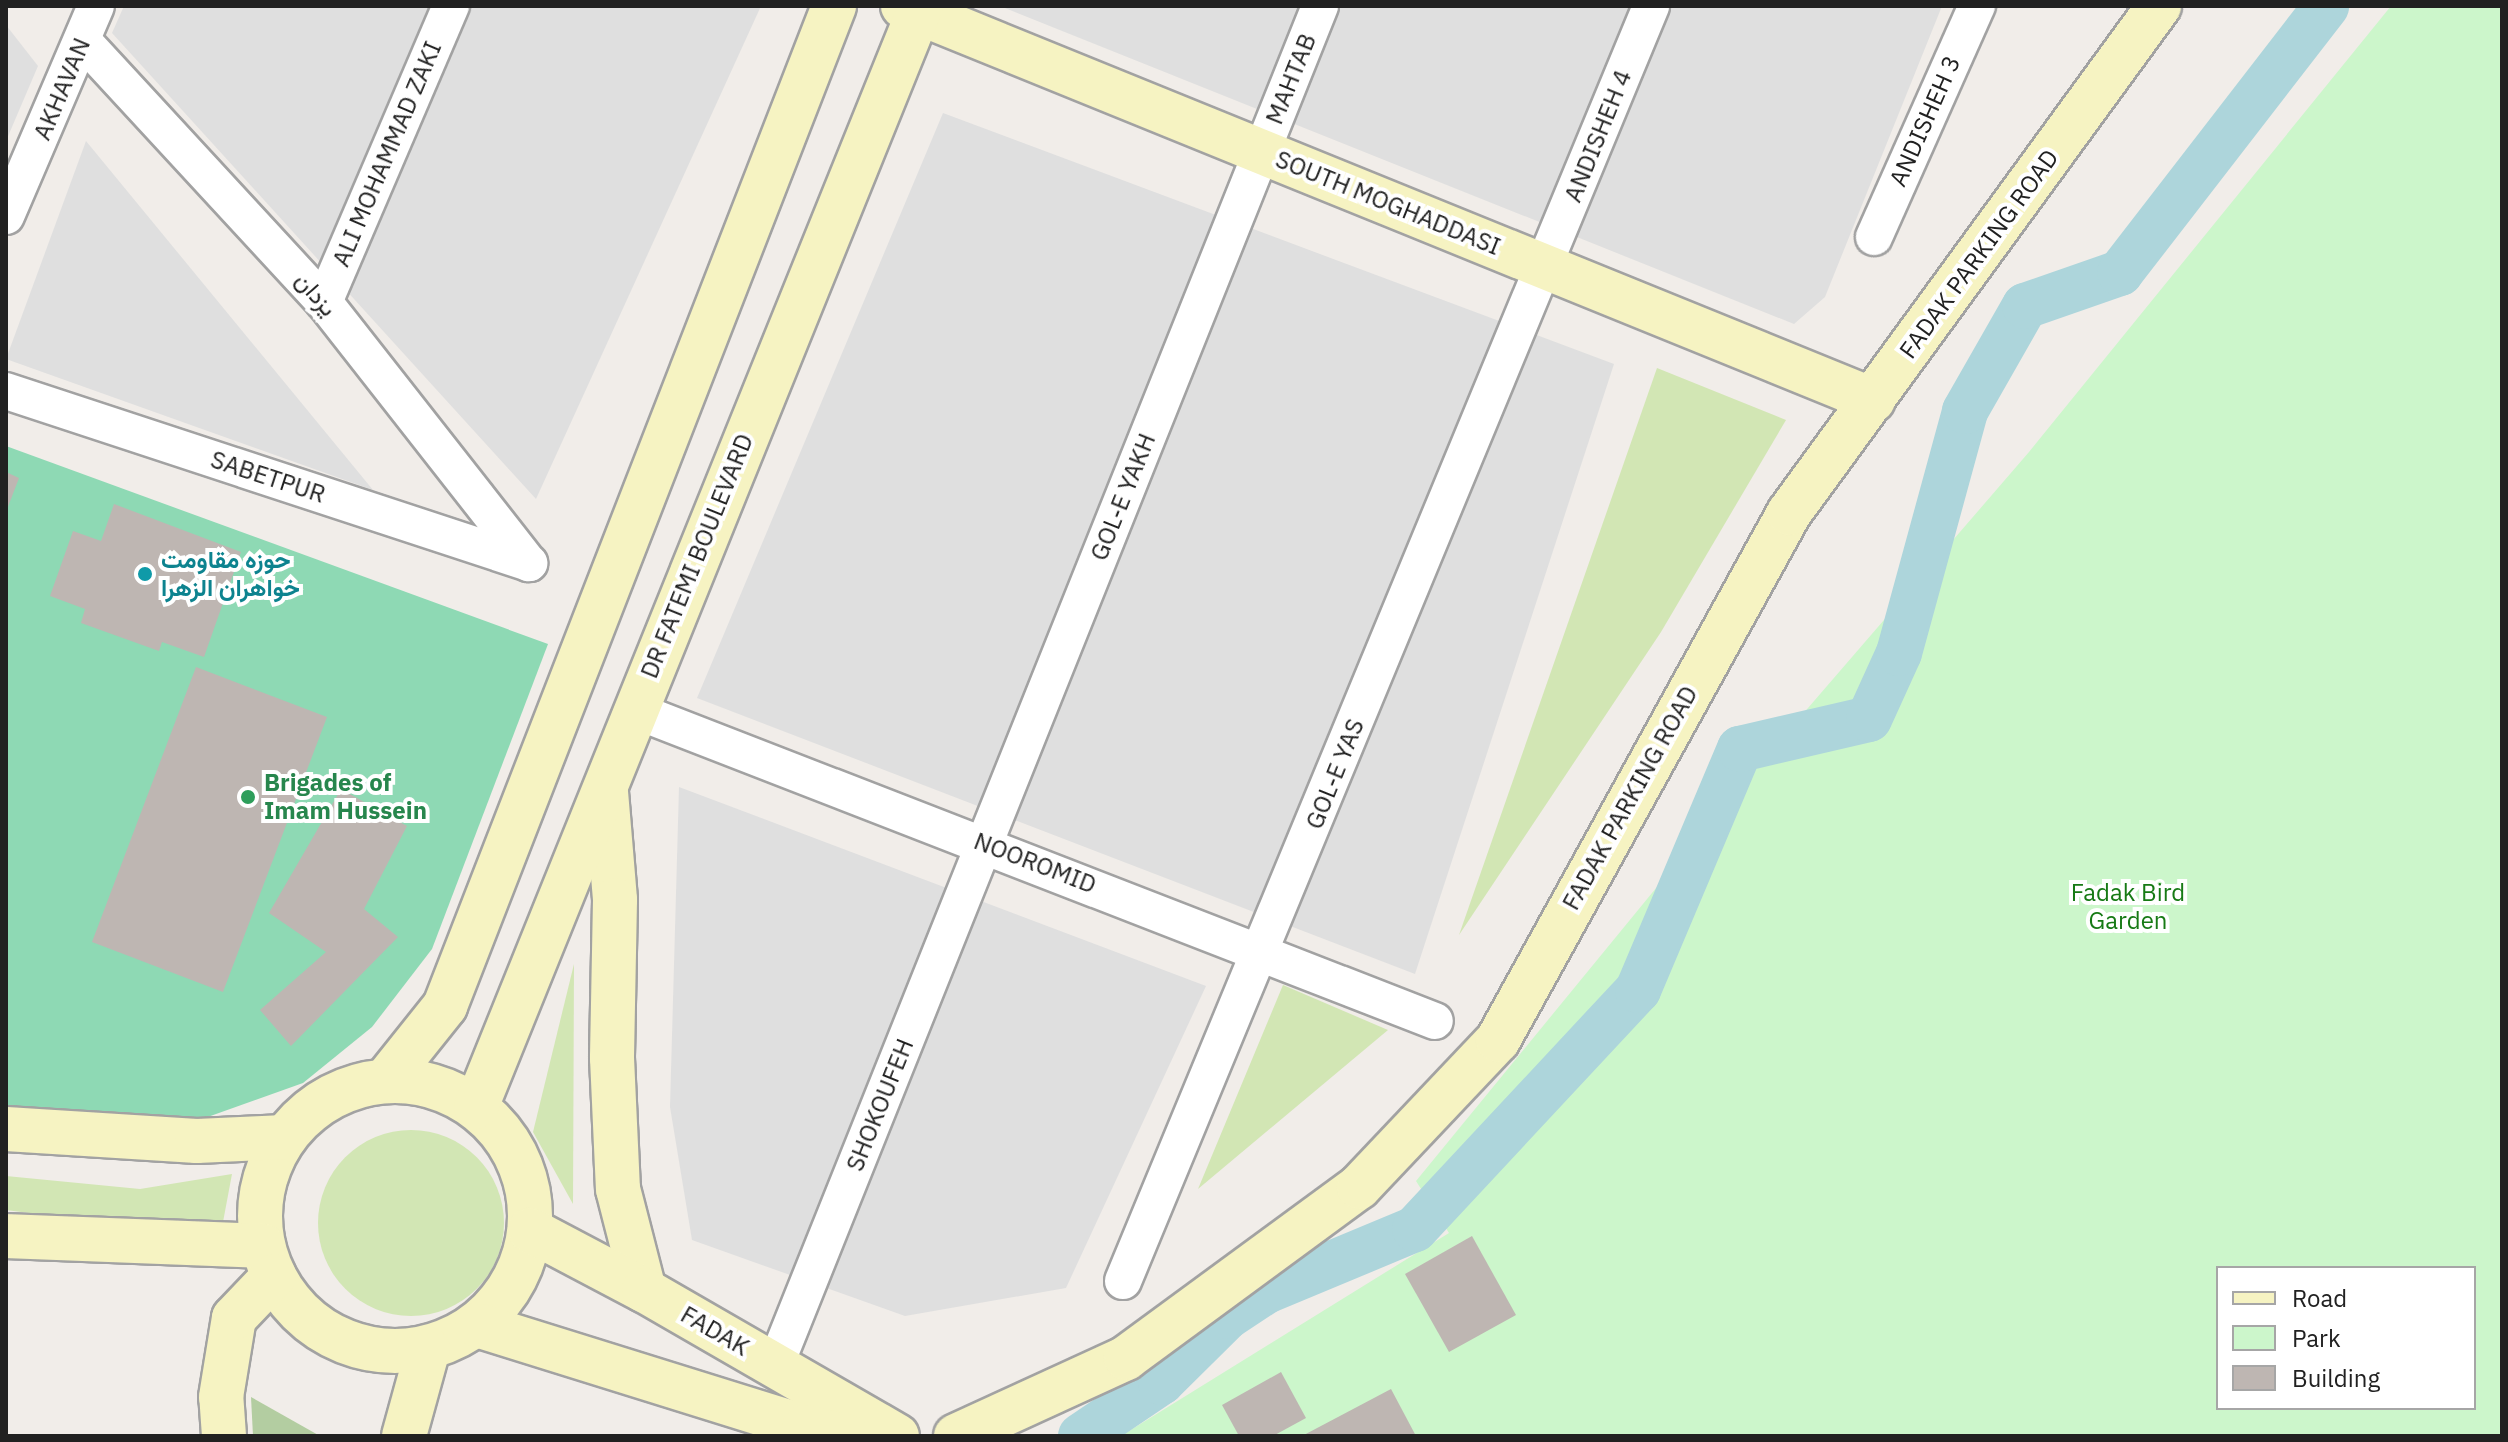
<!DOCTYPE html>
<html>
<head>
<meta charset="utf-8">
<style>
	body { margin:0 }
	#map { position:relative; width:2508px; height:1442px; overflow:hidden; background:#f1ede9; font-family:"IBM Plex Sans",Vazirmatn,sans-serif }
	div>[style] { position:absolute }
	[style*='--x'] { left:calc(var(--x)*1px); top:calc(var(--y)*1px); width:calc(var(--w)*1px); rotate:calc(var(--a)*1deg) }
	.residential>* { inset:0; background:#dfdfdf }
	.grass>* { inset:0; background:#d2e6b4 }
	.round { border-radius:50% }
	.forest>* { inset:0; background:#b3cda1 }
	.park>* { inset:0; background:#ccf6cb }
	.pitch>* { inset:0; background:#8ed9b4 }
	.canal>* { height:46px; margin:-23px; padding:0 23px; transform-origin:23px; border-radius:23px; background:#add5db }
	.building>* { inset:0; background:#beb6b2 }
	.roads { filter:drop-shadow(2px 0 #a2a2a2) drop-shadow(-2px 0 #a2a2a2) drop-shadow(0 2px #a2a2a2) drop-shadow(0 -2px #a2a2a2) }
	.street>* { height:36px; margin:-18px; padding:0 18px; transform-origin:18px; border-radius:18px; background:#fff }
	.secondary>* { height:44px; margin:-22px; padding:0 22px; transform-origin:22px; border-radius:22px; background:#f6f3c2 }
	.secondary>.ring { margin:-22px; padding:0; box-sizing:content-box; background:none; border:44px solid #f6f3c2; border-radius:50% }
	.dots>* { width:22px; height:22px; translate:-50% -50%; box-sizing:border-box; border:4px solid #fff; border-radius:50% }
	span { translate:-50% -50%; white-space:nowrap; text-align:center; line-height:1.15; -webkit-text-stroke:8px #fff; paint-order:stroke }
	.street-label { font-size:24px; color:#212121 }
	.culture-label { font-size:24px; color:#0d838f; font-weight:700 }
	.left { translate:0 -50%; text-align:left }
	.leisure-label { font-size:24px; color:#27864d; font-weight:700 }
	.park-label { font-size:24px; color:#177a15 }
	.frame { position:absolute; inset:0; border:8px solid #212121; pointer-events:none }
	.legend { position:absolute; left:2216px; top:1266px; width:260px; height:144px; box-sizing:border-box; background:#fff; border:2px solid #a6a6a6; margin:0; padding:10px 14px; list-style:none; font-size:24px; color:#212121 }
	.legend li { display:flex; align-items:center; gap:16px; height:40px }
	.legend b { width:40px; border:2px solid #a6a6a6 }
</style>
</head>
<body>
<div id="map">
	<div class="residential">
		<div style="clip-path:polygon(124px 6px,761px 6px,536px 499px,112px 33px)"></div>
		<div style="clip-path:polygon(1000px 6px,1942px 6px,1825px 297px,1794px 324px)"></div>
		<div style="clip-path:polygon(6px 25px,38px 66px,6px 141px)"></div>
		<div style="clip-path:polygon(943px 113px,1614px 364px,1415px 974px,697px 698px)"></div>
		<div style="clip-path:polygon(86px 141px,373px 490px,6px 359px)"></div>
		<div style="clip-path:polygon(679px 787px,1206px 986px,1066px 1288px,905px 1316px,692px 1240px,670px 1107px)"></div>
	</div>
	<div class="grass">
		<div style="clip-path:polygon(1657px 368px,1786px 420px,1661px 632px,1459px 935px)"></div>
		<div style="clip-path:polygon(574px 964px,573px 1204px,533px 1132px)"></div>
		<div style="clip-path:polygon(1283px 985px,1388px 1030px,1198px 1189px)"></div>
		<div class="round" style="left:318px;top:1130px;width:186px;height:186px"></div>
		<div style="clip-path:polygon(232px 1174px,220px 1238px,6px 1210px,6px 1176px,140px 1189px)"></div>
	</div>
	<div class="forest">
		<div style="clip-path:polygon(251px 1397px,320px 1436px,253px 1436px)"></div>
	</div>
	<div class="park">
		<div style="clip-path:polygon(evenodd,2391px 6px,2502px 6px,2502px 1436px,1121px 1436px,1449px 1233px,1416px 1181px,1720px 810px,2029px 452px,2391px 6px,2218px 1268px,2474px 1268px,2474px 1408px,2218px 1408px,2218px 1268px)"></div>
	</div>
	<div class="pitch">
		<div style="clip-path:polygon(6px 446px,548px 644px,432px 949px,372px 1027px,303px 1083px,188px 1124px,6px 1105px)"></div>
	</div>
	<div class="canal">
		<div style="--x:1081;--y:1436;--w:97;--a:-34"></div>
		<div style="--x:1161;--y:1382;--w:94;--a:-44.6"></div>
		<div style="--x:1228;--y:1316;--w:45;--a:-33.3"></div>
		<div style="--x:1266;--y:1291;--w:161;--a:-22.6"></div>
		<div style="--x:1415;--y:1229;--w:327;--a:-47"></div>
		<div style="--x:1638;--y:990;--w:262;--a:-67.1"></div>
		<div style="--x:1740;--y:749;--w:132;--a:-13.1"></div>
		<div style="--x:1869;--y:719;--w:72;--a:-65.6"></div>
		<div style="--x:1899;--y:653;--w:251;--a:-74.7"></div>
		<div style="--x:1965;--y:411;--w:121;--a:-60.3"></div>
		<div style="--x:2025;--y:306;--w:101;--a:-19.2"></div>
		<div style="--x:2120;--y:273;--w:337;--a:-52.3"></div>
	</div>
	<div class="building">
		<div style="clip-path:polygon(6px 472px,19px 478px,6px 512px)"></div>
		<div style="clip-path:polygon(114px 504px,241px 552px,204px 657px,162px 642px,159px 651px,81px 623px,85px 609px,50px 596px,73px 531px,101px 541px)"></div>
		<div style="clip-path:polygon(196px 667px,327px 717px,223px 992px,92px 942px)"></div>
		<div style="clip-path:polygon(341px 789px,407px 826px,364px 909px,398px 937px,291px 1046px,260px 1010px,326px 952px,269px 913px)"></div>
		<div style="clip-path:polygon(1472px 1236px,1516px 1315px,1449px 1352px,1405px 1274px)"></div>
		<div style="clip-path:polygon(1281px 1372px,1306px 1418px,1273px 1436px,1239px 1436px,1222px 1405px)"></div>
		<div style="clip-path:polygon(1391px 1389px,1416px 1436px,1302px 1436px)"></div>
	</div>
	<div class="roads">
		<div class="street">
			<div style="--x:83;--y:41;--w:355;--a:47.3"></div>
			<div style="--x:324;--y:302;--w:332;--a:51.9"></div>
			<div style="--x:6;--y:216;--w:228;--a:-66.8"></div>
			<div style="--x:1874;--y:237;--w:253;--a:-66"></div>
			<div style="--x:324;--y:302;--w:322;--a:-66.8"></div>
			<div style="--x:6;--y:391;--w:551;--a:18.2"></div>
			<div style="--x:634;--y:710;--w:859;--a:21.22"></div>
			<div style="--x:1123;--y:1281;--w:1380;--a:-67.5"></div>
			<div style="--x:775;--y:1366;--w:1465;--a:-68.16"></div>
		</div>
		<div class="secondary">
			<div style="--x:903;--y:6;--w:1047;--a:22.11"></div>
			<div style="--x:606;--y:792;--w:108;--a:85.2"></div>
			<div style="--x:615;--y:900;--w:158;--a:91.1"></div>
			<div style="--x:612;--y:1058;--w:131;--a:87.4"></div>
			<div style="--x:618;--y:1189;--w:104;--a:75.6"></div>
			<div style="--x:386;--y:1080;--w:95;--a:-51.4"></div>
			<div style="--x:445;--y:1006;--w:1073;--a:-68.74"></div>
			<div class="ring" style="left:260px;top:1081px;width:226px;height:226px"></div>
			<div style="--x:476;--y:1107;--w:1188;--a:-67.99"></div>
			<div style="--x:6;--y:1129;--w:191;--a:3.6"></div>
			<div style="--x:197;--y:1141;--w:88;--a:-2.6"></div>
			<div style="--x:530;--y:1230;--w:129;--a:27.8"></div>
			<div style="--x:644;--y:1290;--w:292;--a:30"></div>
			<div style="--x:6;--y:1236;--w:257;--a:2.2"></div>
			<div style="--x:477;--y:1325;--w:343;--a:17.3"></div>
			<div style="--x:804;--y:1427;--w:44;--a:11.8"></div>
			<div style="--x:224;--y:1436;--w:39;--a:-94"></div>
			<div style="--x:221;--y:1397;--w:80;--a:-80.7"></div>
			<div style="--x:234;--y:1318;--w:58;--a:-46.4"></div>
			<div style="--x:404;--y:1436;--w:90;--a:-74.6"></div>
			<div style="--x:956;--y:1436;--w:187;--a:-24.6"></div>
			<div style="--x:1126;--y:1358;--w:289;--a:-36.3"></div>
			<div style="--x:1359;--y:1187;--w:202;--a:-46.6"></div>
			<div style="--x:1498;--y:1040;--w:602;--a:-61.09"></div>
			<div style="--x:1789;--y:513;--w:628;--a:-53.88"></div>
		</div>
	</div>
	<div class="dots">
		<div style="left:145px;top:574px;background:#0f9aa8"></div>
		<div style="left:248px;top:797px;background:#2e9e5b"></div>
	</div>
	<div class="street-label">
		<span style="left:1291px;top:79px;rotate:-68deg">MAHTAB</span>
		<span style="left:62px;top:89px;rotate:-67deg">AKHAVAN</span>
		<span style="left:1925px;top:121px;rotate:-66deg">ANDISHEH 3</span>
		<span style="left:1598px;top:136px;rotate:-68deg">ANDISHEH 4</span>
		<span style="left:387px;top:154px;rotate:-67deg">ALI MOHAMMAD ZAKI</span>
		<span style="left:1388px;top:203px;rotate:22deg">SOUTH MOGHADDASI</span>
		<span style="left:1979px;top:254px;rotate:-54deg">FADAK PARKING ROAD</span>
		<span style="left:316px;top:294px;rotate:49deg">یزدان</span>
		<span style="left:268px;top:477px;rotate:18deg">SABETPUR</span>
		<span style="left:1123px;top:497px;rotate:-68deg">GOL-E YAKH</span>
		<span style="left:697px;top:556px;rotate:-68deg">DR FATEMI BOULEVARD</span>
		<span style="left:1335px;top:774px;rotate:-68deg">GOL-E YAS</span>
		<span style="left:1630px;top:798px;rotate:-61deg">FADAK PARKING ROAD</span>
		<span style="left:1035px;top:863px;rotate:21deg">NOOROMID</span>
		<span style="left:880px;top:1105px;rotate:-68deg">SHOKOUFEH</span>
		<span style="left:715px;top:1331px;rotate:30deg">FADAK</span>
	</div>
	<div class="culture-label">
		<span class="left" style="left:161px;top:574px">حوزه مقاومت<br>خواهران الزهرا</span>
	</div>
	<div class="leisure-label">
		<span class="left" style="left:264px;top:797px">Brigades of<br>Imam Hussein</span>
	</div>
	<div class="park-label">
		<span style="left:2128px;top:907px">Fadak Bird<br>Garden</span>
	</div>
	<div class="frame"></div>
	<ul class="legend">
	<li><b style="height:10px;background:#f6f3c2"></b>Road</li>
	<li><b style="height:22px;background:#ccf6cb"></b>Park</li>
	<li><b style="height:22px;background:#beb6b2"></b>Building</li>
	</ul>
</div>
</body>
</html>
